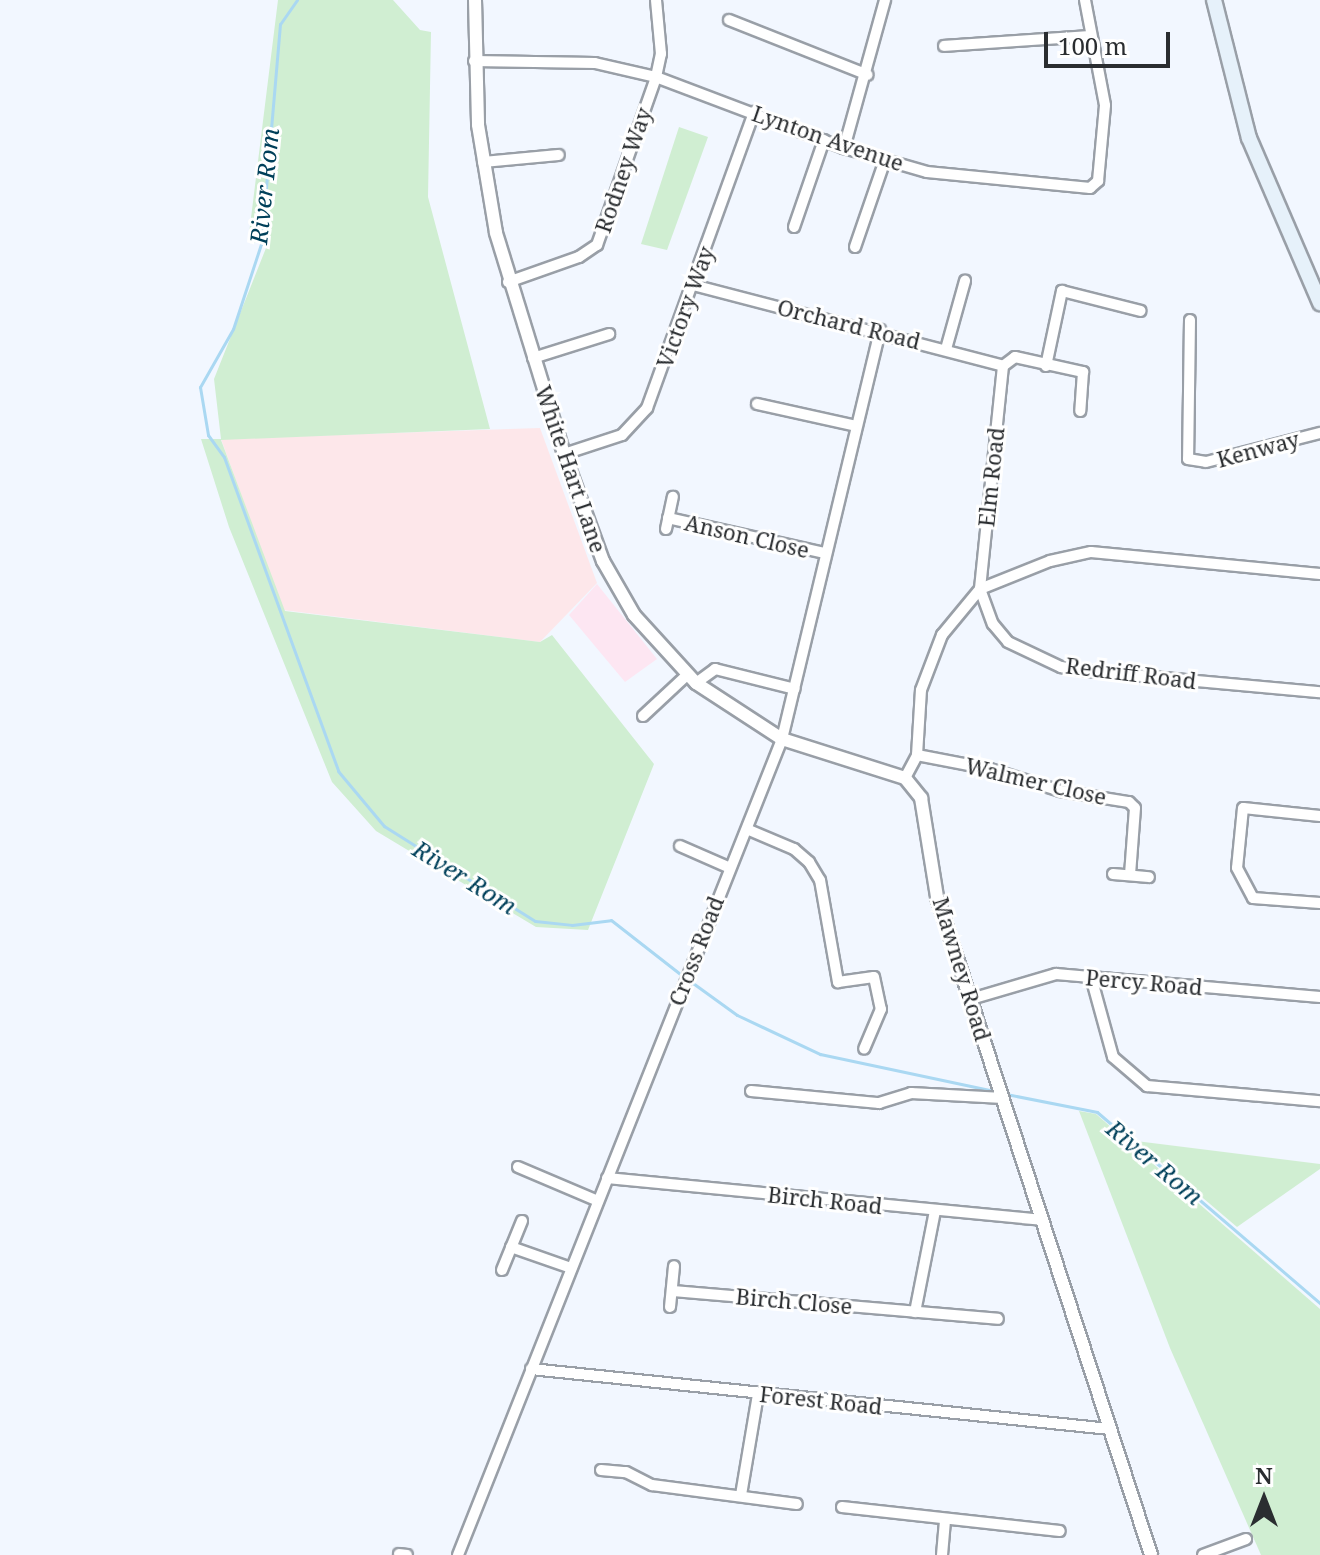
<!DOCTYPE html>
<html>
<head>
<meta charset="utf-8">
<style>
	body { margin:0 }
	#map { position:relative; width:1320px; height:1555px; overflow:hidden; background:#f2f7ff; font-family:"Noto Serif",serif }
	div>[style] { position:absolute }
	[style*='--x'] { left:calc(var(--x)*1px); top:calc(var(--y)*1px); width:calc(var(--w)*1px); rotate:calc(var(--a)*1deg) }
	.commercial>* { inset:0; background:#fde6f2 }
	.education>* { inset:0; background:#fde7ea }
	.green>* { inset:0; background:#d0eed2 }
	.stream>* { height:3px; margin:-1.5px; padding:0 1.5px; transform-origin:1.5px; border-radius:1.5px; background:#aad8f2 }
	.roads { filter:drop-shadow(2px 0 #999fa7) drop-shadow(-2px 0 #999fa7) drop-shadow(0 2px #999fa7) drop-shadow(0 -2px #999fa7) }
	.minor>* { height:10px; margin:-5px; padding:0 5px; transform-origin:5px; border-radius:5px; background:#fff }
	.tertiary>* { height:12px; margin:-6px; padding:0 6px; transform-origin:6px; border-radius:6px; background:#fff }
	.secondary>* { height:14px; margin:-7px; padding:0 7px; transform-origin:7px; border-radius:7px; background:#e6f1fa }
	span { translate:-50% -50%; white-space:nowrap; text-align:center; line-height:1.15; -webkit-text-stroke:6px #fff; paint-order:stroke }
	.street-label { font-size:22px; color:#2a2d30 }
	.water-label { font-size:24px; color:#00405a; font-style:italic }
	.north { position:absolute; left:1224px; top:1459px; width:80px; height:80px; -webkit-text-stroke:6px #fff; paint-order:stroke; rotate:0deg; font-size:22px; font-weight:700; line-height:32px; text-align:center; color:#2a2d30 }
	.north::after { content:''; display:block; margin:auto; width:28px; height:36px; background:#2a2d30; clip-path:polygon(50% 0,100% 100%,50% 72%,0 100%) }
	.scale { position:absolute; left:1044px; top:32px; width:126px; height:36px; box-sizing:border-box; border:4px solid #2a2d30; border-top:0; padding-left:10px; font-size:24px; line-height:28px; white-space:nowrap; color:#2a2d30; -webkit-text-stroke:6px #fff; paint-order:stroke }
</style>
</head>
<body>
<div id="map">
	<div class="commercial">
		<div style="clip-path:polygon(597px 584px,657px 659px,625px 682px,569px 615px)"></div>
	</div>
	<div class="education">
		<div style="clip-path:polygon(540px 428px,597px 583px,540px 642px,283px 610px,221px 439px)"></div>
	</div>
	<div class="green">
		<div style="clip-path:polygon(278px 0,393px 0,420px 30px,431px 32px,428px 197px,490px 429px,221px 440px,285px 611px,540px 642px,552px 635px,654px 764px,588px 930px,536px 927px,376px 831px,332px 782px,229px 527px,201px 439px,221px 439px,214px 379px,268px 243px,248px 242px)"></div>
		<div style="clip-path:polygon(679px 127px,708px 137px,667px 250px,641px 244px)"></div>
		<div style="clip-path:polygon(1079px 1111px,1096px 1114px,1320px 1309px,1320px 1555px,1261px 1555px,1170px 1348px)"></div>
		<div style="clip-path:polygon(1136px 1141px,1320px 1164px,1320px 1169px,1237px 1227px)"></div>
	</div>
	<div class="stream">
		<div style="--x:297;--y:0;--w:29;--a:125"></div>
		<div style="--x:280;--y:24;--w:221;--a:94.9"></div>
		<div style="--x:261;--y:244;--w:89;--a:108.2"></div>
		<div style="--x:233;--y:329;--w:67;--a:119.6"></div>
		<div style="--x:200;--y:387;--w:49;--a:80.5"></div>
		<div style="--x:208;--y:435;--w:27;--a:54"></div>
		<div style="--x:224;--y:457;--w:334;--a:70"></div>
		<div style="--x:338;--y:771;--w:72;--a:50.1"></div>
		<div style="--x:384;--y:826;--w:178;--a:32.2"></div>
		<div style="--x:535;--y:921;--w:37;--a:6"></div>
		<div style="--x:572;--y:925;--w:39;--a:-7"></div>
		<div style="--x:611;--y:920;--w:93;--a:38"></div>
		<div style="--x:690;--y:981;--w:58;--a:35.9"></div>
		<div style="--x:737;--y:1015;--w:92;--a:25.2"></div>
		<div style="--x:820;--y:1054;--w:178;--a:12"></div>
		<div style="--x:1006;--y:1094;--w:93;--a:11.2"></div>
		<div style="--x:1097;--y:1112;--w:294;--a:40.6"></div>
	</div>
	<div class="roads">
		<div class="minor">
			<div style="--x:729;--y:20;--w:149;--a:21.6"></div>
			<div style="--x:944;--y:46;--w:145;--a:-3.9"></div>
			<div style="--x:474;--y:61;--w:121;--a:0.9"></div>
			<div style="--x:595;--y:63;--w:63;--a:12.9"></div>
			<div style="--x:656;--y:77;--w:201;--a:20.7"></div>
			<div style="--x:844;--y:148;--w:86;--a:16.1"></div>
			<div style="--x:927;--y:172;--w:164;--a:5.6"></div>
			<div style="--x:1090;--y:188;--w:11;--a:-41"></div>
			<div style="--x:1098;--y:181;--w:76;--a:-84.7"></div>
			<div style="--x:1105;--y:105;--w:107;--a:-100.8"></div>
			<div style="--x:844;--y:148;--w:154;--a:-74.5"></div>
			<div style="--x:483;--y:162;--w:76;--a:-5.3"></div>
			<div style="--x:794;--y:227;--w:92;--a:-71"></div>
			<div style="--x:855;--y:247;--w:92;--a:-71"></div>
			<div style="--x:508;--y:282;--w:75;--a:-19.4"></div>
			<div style="--x:579;--y:257;--w:22;--a:-34"></div>
			<div style="--x:597;--y:245;--w:178;--a:-70.6"></div>
			<div style="--x:656;--y:77;--w:24;--a:-78"></div>
			<div style="--x:661;--y:54;--w:54;--a:-95.3"></div>
			<div style="--x:693;--y:285;--w:320;--a:14.6"></div>
			<div style="--x:1190;--y:320;--w:139;--a:90.8"></div>
			<div style="--x:1188;--y:459;--w:18;--a:9"></div>
			<div style="--x:1206;--y:462;--w:118;--a:-14.3"></div>
			<div style="--x:946;--y:349;--w:71;--a:-74.4"></div>
			<div style="--x:533;--y:358;--w:80;--a:-17.5"></div>
			<div style="--x:1003;--y:366;--w:224;--a:95.9"></div>
			<div style="--x:980;--y:589;--w:37;--a:70"></div>
			<div style="--x:993;--y:624;--w:23;--a:50"></div>
			<div style="--x:1008;--y:642;--w:59;--a:25.3"></div>
			<div style="--x:1061;--y:667;--w:26;--a:9"></div>
			<div style="--x:1087;--y:671;--w:234;--a:5.2"></div>
			<div style="--x:1003;--y:366;--w:15;--a:-37"></div>
			<div style="--x:1015;--y:357;--w:70;--a:12.4"></div>
			<div style="--x:1083;--y:372;--w:39;--a:94"></div>
			<div style="--x:1046;--y:366;--w:77;--a:-78"></div>
			<div style="--x:1062;--y:291;--w:81;--a:14.2"></div>
			<div style="--x:757;--y:404;--w:101;--a:12.5"></div>
			<div style="--x:564;--y:454;--w:61;--a:-18.1"></div>
			<div style="--x:622;--y:435;--w:37;--a:-47"></div>
			<div style="--x:647;--y:408;--w:315;--a:-70.1"></div>
			<div style="--x:668;--y:518;--w:161;--a:12.6"></div>
			<div style="--x:666;--y:529;--w:33;--a:-78"></div>
			<div style="--x:696;--y:683;--w:24;--a:-36"></div>
			<div style="--x:715;--y:669;--w:82;--a:14"></div>
			<div style="--x:643;--y:716;--w:60;--a:-43"></div>
			<div style="--x:917;--y:755;--w:74;--a:10.9"></div>
			<div style="--x:990;--y:769;--w:73;--a:17.4"></div>
			<div style="--x:1060;--y:791;--w:70;--a:9.1"></div>
			<div style="--x:1129;--y:802;--w:8;--a:45"></div>
			<div style="--x:1135;--y:808;--w:66;--a:94.3"></div>
			<div style="--x:905;--y:778;--w:26;--a:-62"></div>
			<div style="--x:917;--y:755;--w:65;--a:-86.5"></div>
			<div style="--x:921;--y:690;--w:59;--a:-69.1"></div>
			<div style="--x:942;--y:635;--w:60;--a:-50.4"></div>
			<div style="--x:980;--y:589;--w:75;--a:-21.8"></div>
			<div style="--x:1050;--y:561;--w:42;--a:-12.4"></div>
			<div style="--x:1091;--y:552;--w:230;--a:5.5"></div>
			<div style="--x:1320;--y:816;--w:77;--a:-174.1"></div>
			<div style="--x:1243;--y:808;--w:60;--a:95.7"></div>
			<div style="--x:1237;--y:868;--w:34;--a:62"></div>
			<div style="--x:1253;--y:898;--w:67;--a:4.3"></div>
			<div style="--x:749;--y:830;--w:49;--a:22.9"></div>
			<div style="--x:794;--y:849;--w:20;--a:41"></div>
			<div style="--x:809;--y:862;--w:21;--a:59"></div>
			<div style="--x:820;--y:880;--w:104;--a:80"></div>
			<div style="--x:838;--y:982;--w:36;--a:-8"></div>
			<div style="--x:874;--y:977;--w:33;--a:78"></div>
			<div style="--x:881;--y:1009;--w:43;--a:113"></div>
			<div style="--x:680;--y:846;--w:52;--a:23.6"></div>
			<div style="--x:1113;--y:874;--w:36;--a:5"></div>
			<div style="--x:1091;--y:977;--w:83;--a:74.6"></div>
			<div style="--x:1113;--y:1057;--w:45;--a:40.5"></div>
			<div style="--x:1147;--y:1086;--w:174;--a:5"></div>
			<div style="--x:971;--y:999;--w:89;--a:-16.4"></div>
			<div style="--x:1056;--y:974;--w:265;--a:5"></div>
			<div style="--x:751;--y:1091;--w:129;--a:5.4"></div>
			<div style="--x:879;--y:1103;--w:34;--a:-17"></div>
			<div style="--x:911;--y:1093;--w:92;--a:3.1"></div>
			<div style="--x:518;--y:1167;--w:87;--a:23"></div>
			<div style="--x:607;--y:1178;--w:437;--a:5.5"></div>
			<div style="--x:511;--y:1247;--w:64;--a:19.3"></div>
			<div style="--x:502;--y:1270;--w:53;--a:-67.8"></div>
			<div style="--x:673;--y:1291;--w:326;--a:4.9"></div>
			<div style="--x:670;--y:1307;--w:41;--a:-84.4"></div>
			<div style="--x:915;--y:1312;--w:103;--a:-78.8"></div>
			<div style="--x:531;--y:1369;--w:582;--a:5.92"></div>
			<div style="--x:601;--y:1470;--w:25;--a:5"></div>
			<div style="--x:626;--y:1472;--w:29;--a:27"></div>
			<div style="--x:652;--y:1485;--w:146;--a:7.5"></div>
			<div style="--x:741;--y:1495;--w:102;--a:-80.4"></div>
			<div style="--x:842;--y:1507;--w:219;--a:6.3"></div>
			<div style="--x:399;--y:1554;--w:8;--a:7"></div>
			<div style="--x:458;--y:1555;--w:878;--a:-68.34"></div>
			<div style="--x:782;--y:739;--w:421;--a:-76.5"></div>
			<div style="--x:942;--y:1555;--w:36;--a:-85"></div>
			<div style="--x:1203;--y:1555;--w:46;--a:-20.4"></div>
		</div>
		<div class="tertiary">
			<div style="--x:475;--y:0;--w:125;--a:88.6"></div>
			<div style="--x:478;--y:125;--w:109;--a:80.5"></div>
			<div style="--x:496;--y:233;--w:231;--a:72.9"></div>
			<div style="--x:564;--y:454;--w:114;--a:70"></div>
			<div style="--x:603;--y:561;--w:62;--a:60.1"></div>
			<div style="--x:634;--y:615;--w:92;--a:47.6"></div>
			<div style="--x:696;--y:683;--w:103;--a:33.1"></div>
			<div style="--x:782;--y:739;--w:129;--a:17.6"></div>
			<div style="--x:905;--y:778;--w:26;--a:51"></div>
			<div style="--x:921;--y:798;--w:100;--a:80.8"></div>
			<div style="--x:937;--y:897;--w:692;--a:71.98"></div>
		</div>
		<div class="secondary">
			<div style="--x:1214;--y:0;--w:142;--a:75.8"></div>
			<div style="--x:1249;--y:138;--w:180;--a:66.7"></div>
		</div>
	</div>
	<div class="street-label">
		<span style="left:828px;top:138px;rotate:19deg">Lynton Avenue</span>
		<span style="left:623px;top:170px;rotate:-71deg">Rodney Way</span>
		<span style="left:685px;top:307px;rotate:-70deg">Victory Way</span>
		<span style="left:849px;top:324px;rotate:14deg">Orchard Road</span>
		<span style="left:1258px;top:449px;rotate:-15deg">Kenway</span>
		<span style="left:571px;top:469px;rotate:71deg">White Hart Lane</span>
		<span style="left:991px;top:477px;rotate:-84deg">Elm Road</span>
		<span style="left:747px;top:536px;rotate:13deg">Anson Close</span>
		<span style="left:1131px;top:673px;rotate:7deg">Redriff Road</span>
		<span style="left:1036px;top:781px;rotate:13deg">Walmer Close</span>
		<span style="left:696px;top:951px;rotate:-69deg">Cross Road</span>
		<span style="left:962px;top:969px;rotate:73deg">Mawney Road</span>
		<span style="left:1144px;top:982px;rotate:5deg">Percy Road</span>
		<span style="left:825px;top:1200px;rotate:6deg">Birch Road</span>
		<span style="left:794px;top:1301px;rotate:5deg">Birch Close</span>
		<span style="left:821px;top:1400px;rotate:6deg">Forest Road</span>
	</div>
	<div class="water-label">
		<span style="left:264px;top:186px;rotate:-84deg">River Rom</span>
		<span style="left:465px;top:877px;rotate:32deg">River Rom</span>
		<span style="left:1155px;top:1162px;rotate:40deg">River Rom</span>
	</div>
	<div class="north">N</div>
	<div class="scale">100 m</div>
</div>
</body>
</html>
